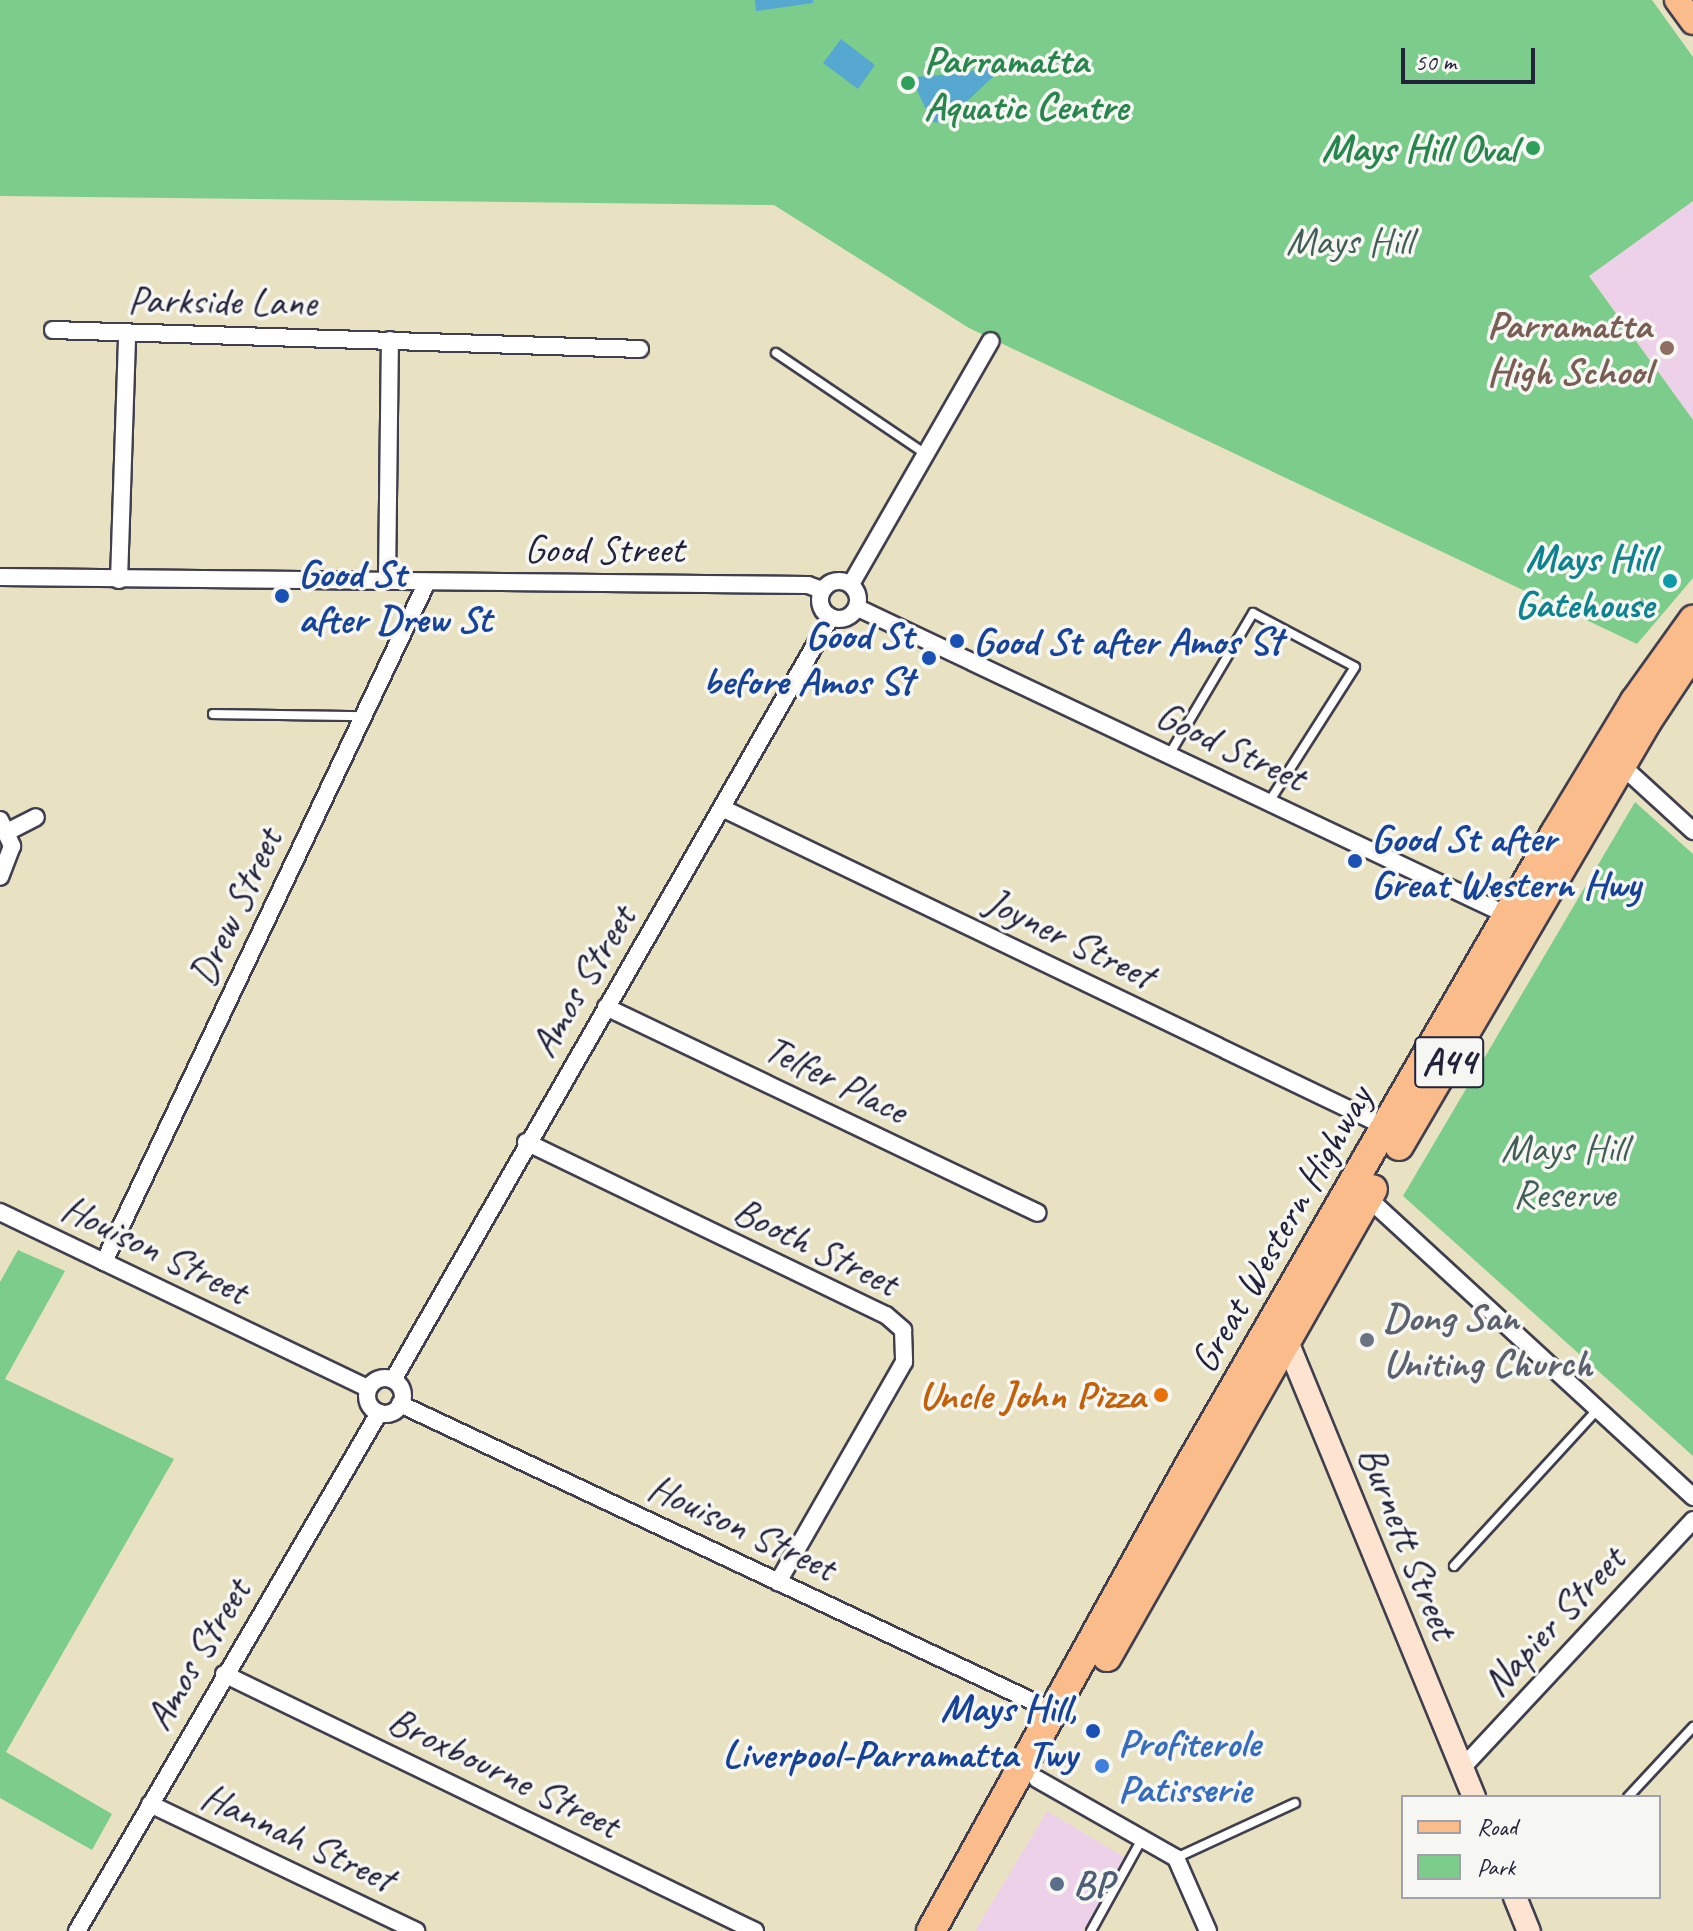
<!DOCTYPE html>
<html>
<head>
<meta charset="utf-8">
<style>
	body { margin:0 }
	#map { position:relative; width:1693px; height:1931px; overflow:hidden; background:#e8e2c2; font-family:Caveat,sans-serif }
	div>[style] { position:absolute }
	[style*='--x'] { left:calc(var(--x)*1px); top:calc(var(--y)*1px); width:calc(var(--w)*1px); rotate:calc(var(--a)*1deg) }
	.built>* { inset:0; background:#edd1e9 }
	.green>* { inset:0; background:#7ccc8c }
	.water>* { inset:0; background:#56a8d1 }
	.roads { filter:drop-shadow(2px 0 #403f4f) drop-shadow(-2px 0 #403f4f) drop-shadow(0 2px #403f4f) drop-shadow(0 -2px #403f4f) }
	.lane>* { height:8px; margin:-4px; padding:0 4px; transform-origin:4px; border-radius:4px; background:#fff }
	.street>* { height:16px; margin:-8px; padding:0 8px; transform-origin:8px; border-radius:8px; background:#fff }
	.street>.ring { margin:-8px; padding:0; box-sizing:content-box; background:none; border:16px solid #fff; border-radius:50% }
	.secondary>* { height:22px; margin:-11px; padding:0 11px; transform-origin:11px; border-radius:11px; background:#fde4d1 }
	.primary>* { height:24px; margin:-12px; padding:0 12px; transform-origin:12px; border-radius:12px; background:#fabc8b }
	.highway>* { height:28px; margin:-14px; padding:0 14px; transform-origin:14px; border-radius:14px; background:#fabc8b }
	.dots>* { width:22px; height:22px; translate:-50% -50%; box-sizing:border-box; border:4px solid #f6f6f2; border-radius:50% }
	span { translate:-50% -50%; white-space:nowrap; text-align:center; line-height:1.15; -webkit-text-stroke:7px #f6f6f2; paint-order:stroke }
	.shield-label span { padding:2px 6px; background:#f6f6f2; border:2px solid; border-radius:6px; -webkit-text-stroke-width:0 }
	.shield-label { font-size:38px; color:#22223b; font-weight:700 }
	.leisure-label { font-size:40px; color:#27864d; font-weight:700 }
	.left { translate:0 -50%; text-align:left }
	.right { translate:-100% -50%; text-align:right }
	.park-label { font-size:40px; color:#425e57 }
	.street-label { font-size:40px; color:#22223b }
	.education-label { font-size:40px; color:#785e54; font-weight:700 }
	.culture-label { font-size:40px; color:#0d838f; font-weight:700 }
	.transit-label { font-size:40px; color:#164399; font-weight:700 }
	.worship-label { font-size:40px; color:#5b616d; font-weight:700 }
	.food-label { font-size:40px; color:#c56008; font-weight:700 }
	.shop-label { font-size:40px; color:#366cbe; font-weight:700 }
	.service-label { font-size:40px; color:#4e5e75; font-weight:700 }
	.legend { position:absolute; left:1401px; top:1795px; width:260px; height:104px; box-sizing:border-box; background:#f6f6f2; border:2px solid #a1a1a9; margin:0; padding:10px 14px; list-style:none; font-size:24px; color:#22223b }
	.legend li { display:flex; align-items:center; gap:16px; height:40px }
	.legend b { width:40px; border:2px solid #a1a1a9 }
	.scale { position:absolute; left:1401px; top:48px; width:134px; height:36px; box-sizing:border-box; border:4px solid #22223b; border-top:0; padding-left:10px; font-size:24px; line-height:28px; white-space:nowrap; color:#22223b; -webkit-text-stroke:6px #f6f6f2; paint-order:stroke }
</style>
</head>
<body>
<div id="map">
	<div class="built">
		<div style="clip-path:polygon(1693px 201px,1693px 420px,1589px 275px)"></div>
		<div style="clip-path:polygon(1047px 1811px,1126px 1858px,1083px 1931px,975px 1931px)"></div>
	</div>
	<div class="green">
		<div style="clip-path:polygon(0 0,1652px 0,1693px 57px,1693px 201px,1589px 276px,1693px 420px,1693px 578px,1637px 644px,969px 328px,774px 205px,0 196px)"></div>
		<div style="clip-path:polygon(1635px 802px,1693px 854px,1693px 1456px,1403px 1196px)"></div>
		<div style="clip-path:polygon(18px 1250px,65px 1271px,5px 1379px,174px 1459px,6px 1752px,112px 1814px,92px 1850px,0 1798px,0 1282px)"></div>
	</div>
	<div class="water">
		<div style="clip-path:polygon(755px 0,813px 0,813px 3px,756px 11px)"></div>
		<div style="clip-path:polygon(841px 39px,875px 65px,858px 89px,823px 63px)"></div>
		<div style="clip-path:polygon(990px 64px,996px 65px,997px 73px,944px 123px,932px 122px,914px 84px,915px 77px,966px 73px)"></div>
	</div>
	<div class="roads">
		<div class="lane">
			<div style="--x:776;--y:353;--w:177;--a:34"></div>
			<div style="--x:213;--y:714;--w:150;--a:0.8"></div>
			<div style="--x:1169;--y:755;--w:165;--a:-59.4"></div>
			<div style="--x:1253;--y:613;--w:115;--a:27.9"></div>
			<div style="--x:1355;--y:667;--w:160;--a:122.5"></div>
			<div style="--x:1454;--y:1566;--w:212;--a:-47.5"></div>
			<div style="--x:1628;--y:1797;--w:96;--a:-47.1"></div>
			<div style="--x:1176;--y:1858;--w:131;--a:-24.8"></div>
			<div style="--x:1091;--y:1931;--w:105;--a:-61"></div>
		</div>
		<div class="street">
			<div style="--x:53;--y:330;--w:587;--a:1.85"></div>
			<div style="--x:0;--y:577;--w:808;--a:0.57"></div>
			<div style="--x:808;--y:585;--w:15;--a:20"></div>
			<div style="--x:119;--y:580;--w:247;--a:-88.1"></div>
			<div class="ring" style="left:820px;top:581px;width:22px;height:22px"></div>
			<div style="--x:387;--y:581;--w:241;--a:-89.3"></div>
			<div style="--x:851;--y:584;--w:280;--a:-60.1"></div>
			<div style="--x:858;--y:608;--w:722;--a:25.32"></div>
			<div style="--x:1621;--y:765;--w:98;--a:42.5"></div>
			<div style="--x:724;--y:809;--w:737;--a:25.66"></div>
			<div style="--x:0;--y:820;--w:29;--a:65"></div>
			<div style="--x:12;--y:846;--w:33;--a:111"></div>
			<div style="--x:9;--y:831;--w:30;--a:-27"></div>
			<div style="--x:606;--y:1007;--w:478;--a:25.5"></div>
			<div style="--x:526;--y:1142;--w:399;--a:25.7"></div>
			<div style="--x:886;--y:1315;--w:23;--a:41"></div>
			<div style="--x:903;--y:1330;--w:32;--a:88"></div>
			<div style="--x:904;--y:1362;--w:254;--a:119.8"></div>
			<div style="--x:1368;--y:1198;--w:442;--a:42.6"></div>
			<div style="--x:0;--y:1212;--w:408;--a:25.6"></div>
			<div style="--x:104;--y:1262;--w:753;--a:-64.59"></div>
			<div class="ring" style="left:367px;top:1378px;width:20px;height:20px"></div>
			<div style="--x:393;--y:1380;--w:880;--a:-60.14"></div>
			<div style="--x:400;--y:1404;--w:724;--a:25.18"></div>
			<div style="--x:224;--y:1674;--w:590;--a:25.83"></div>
			<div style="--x:1462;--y:1768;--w:339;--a:-47"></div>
			<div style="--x:1037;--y:1779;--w:160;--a:29.6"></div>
			<div style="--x:1176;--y:1858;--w:80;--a:66.3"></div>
			<div style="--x:150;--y:1804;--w:295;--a:25.5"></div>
			<div style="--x:77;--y:1931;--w:600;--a:-59.76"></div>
		</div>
		<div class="secondary">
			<div style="--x:1283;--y:1332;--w:503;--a:67.67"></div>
			<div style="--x:1515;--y:1897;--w:37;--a:68"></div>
		</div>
		<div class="primary">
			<div style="--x:1677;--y:0;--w:27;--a:54"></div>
		</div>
		<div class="highway">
			<div style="--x:1399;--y:1146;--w:493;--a:-59.7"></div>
			<div style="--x:1648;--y:720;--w:82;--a:-56.5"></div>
			<div style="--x:1107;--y:1657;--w:538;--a:-60.39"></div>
			<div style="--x:931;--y:1931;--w:534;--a:-60.99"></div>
			<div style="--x:1190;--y:1464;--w:729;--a:-59.95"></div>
			<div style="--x:1555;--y:833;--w:154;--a:-58.8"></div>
			<div style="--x:1635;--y:701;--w:100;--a:-54.4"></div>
		</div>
	</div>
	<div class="dots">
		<div style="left:908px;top:83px;background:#2e9e5b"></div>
		<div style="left:1533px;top:148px;background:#2e9e5b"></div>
		<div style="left:1667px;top:348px;background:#8d6e63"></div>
		<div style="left:1670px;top:581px;background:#0f9aa8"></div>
		<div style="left:282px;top:596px;background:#1a4fb4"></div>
		<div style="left:957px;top:641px;background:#1a4fb4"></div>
		<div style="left:929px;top:658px;background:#1a4fb4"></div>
		<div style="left:1355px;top:861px;background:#1a4fb4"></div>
		<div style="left:1367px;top:1340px;background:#6b7280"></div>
		<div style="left:1161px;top:1395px;background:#e8710a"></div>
		<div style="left:1093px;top:1731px;background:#1a4fb4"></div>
		<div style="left:1102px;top:1766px;background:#3f7fe0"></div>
		<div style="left:1057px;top:1884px;background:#5c6f8a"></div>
	</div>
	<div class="shield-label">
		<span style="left:1449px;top:1062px">A44</span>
	</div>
	<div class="leisure-label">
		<span class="left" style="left:924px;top:83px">Parramatta<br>Aquatic Centre</span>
		<span class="right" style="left:1517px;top:148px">Mays Hill Oval</span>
	</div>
	<div class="park-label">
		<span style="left:1349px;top:241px">Mays Hill</span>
		<span style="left:1564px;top:1171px">Mays Hill<br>Reserve</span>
	</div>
	<div class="street-label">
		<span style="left:222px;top:301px;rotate:1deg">Parkside Lane</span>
		<span style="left:604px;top:549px">Good Street</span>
		<span style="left:1231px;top:746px;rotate:25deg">Good Street</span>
		<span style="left:235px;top:907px;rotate:-65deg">Drew Street</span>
		<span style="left:1070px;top:938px;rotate:26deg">Joyner Street</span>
		<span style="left:582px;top:981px;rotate:-59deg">Amos Street</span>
		<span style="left:836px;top:1079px;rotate:26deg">Telfer Place</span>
		<span style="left:1281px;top:1229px;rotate:-60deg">Great Western Highway</span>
		<span style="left:816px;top:1246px;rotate:26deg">Booth Street</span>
		<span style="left:155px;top:1249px;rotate:26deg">Houison Street</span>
		<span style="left:742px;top:1527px;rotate:25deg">Houison Street</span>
		<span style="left:1408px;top:1542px;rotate:68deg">Burnett Street</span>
		<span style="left:1553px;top:1621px;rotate:-47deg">Napier Street</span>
		<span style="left:197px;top:1654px;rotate:-59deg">Amos Street</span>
		<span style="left:504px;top:1772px;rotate:26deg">Broxbourne Street</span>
		<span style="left:298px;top:1837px;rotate:25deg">Hannah Street</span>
	</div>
	<div class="education-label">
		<span class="right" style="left:1651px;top:348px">Parramatta<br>High School</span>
	</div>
	<div class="culture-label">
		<span class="right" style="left:1654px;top:581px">Mays Hill<br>Gatehouse</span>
	</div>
	<div class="transit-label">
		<span class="left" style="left:298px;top:596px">Good St<br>after Drew St</span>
		<span class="right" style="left:913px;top:658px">Good St<br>before Amos St</span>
		<span class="left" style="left:973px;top:641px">Good St after Amos St</span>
		<span class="left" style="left:1371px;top:861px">Good St after<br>Great Western Hwy</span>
		<span class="right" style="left:1077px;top:1731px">Mays Hill,<br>Liverpool-Parramatta Twy</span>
	</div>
	<div class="worship-label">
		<span class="left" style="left:1383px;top:1340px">Dong San<br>Uniting Church</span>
	</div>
	<div class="food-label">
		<span class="right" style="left:1145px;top:1395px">Uncle John Pizza</span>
	</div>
	<div class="shop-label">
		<span class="left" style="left:1118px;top:1766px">Profiterole<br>Patisserie</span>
	</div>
	<div class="service-label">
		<span class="left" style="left:1073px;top:1884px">BP</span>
	</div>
	<ul class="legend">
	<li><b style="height:10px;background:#fabc8b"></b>Road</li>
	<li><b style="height:22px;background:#7ccc8c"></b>Park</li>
	</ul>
	<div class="scale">50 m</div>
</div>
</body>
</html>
